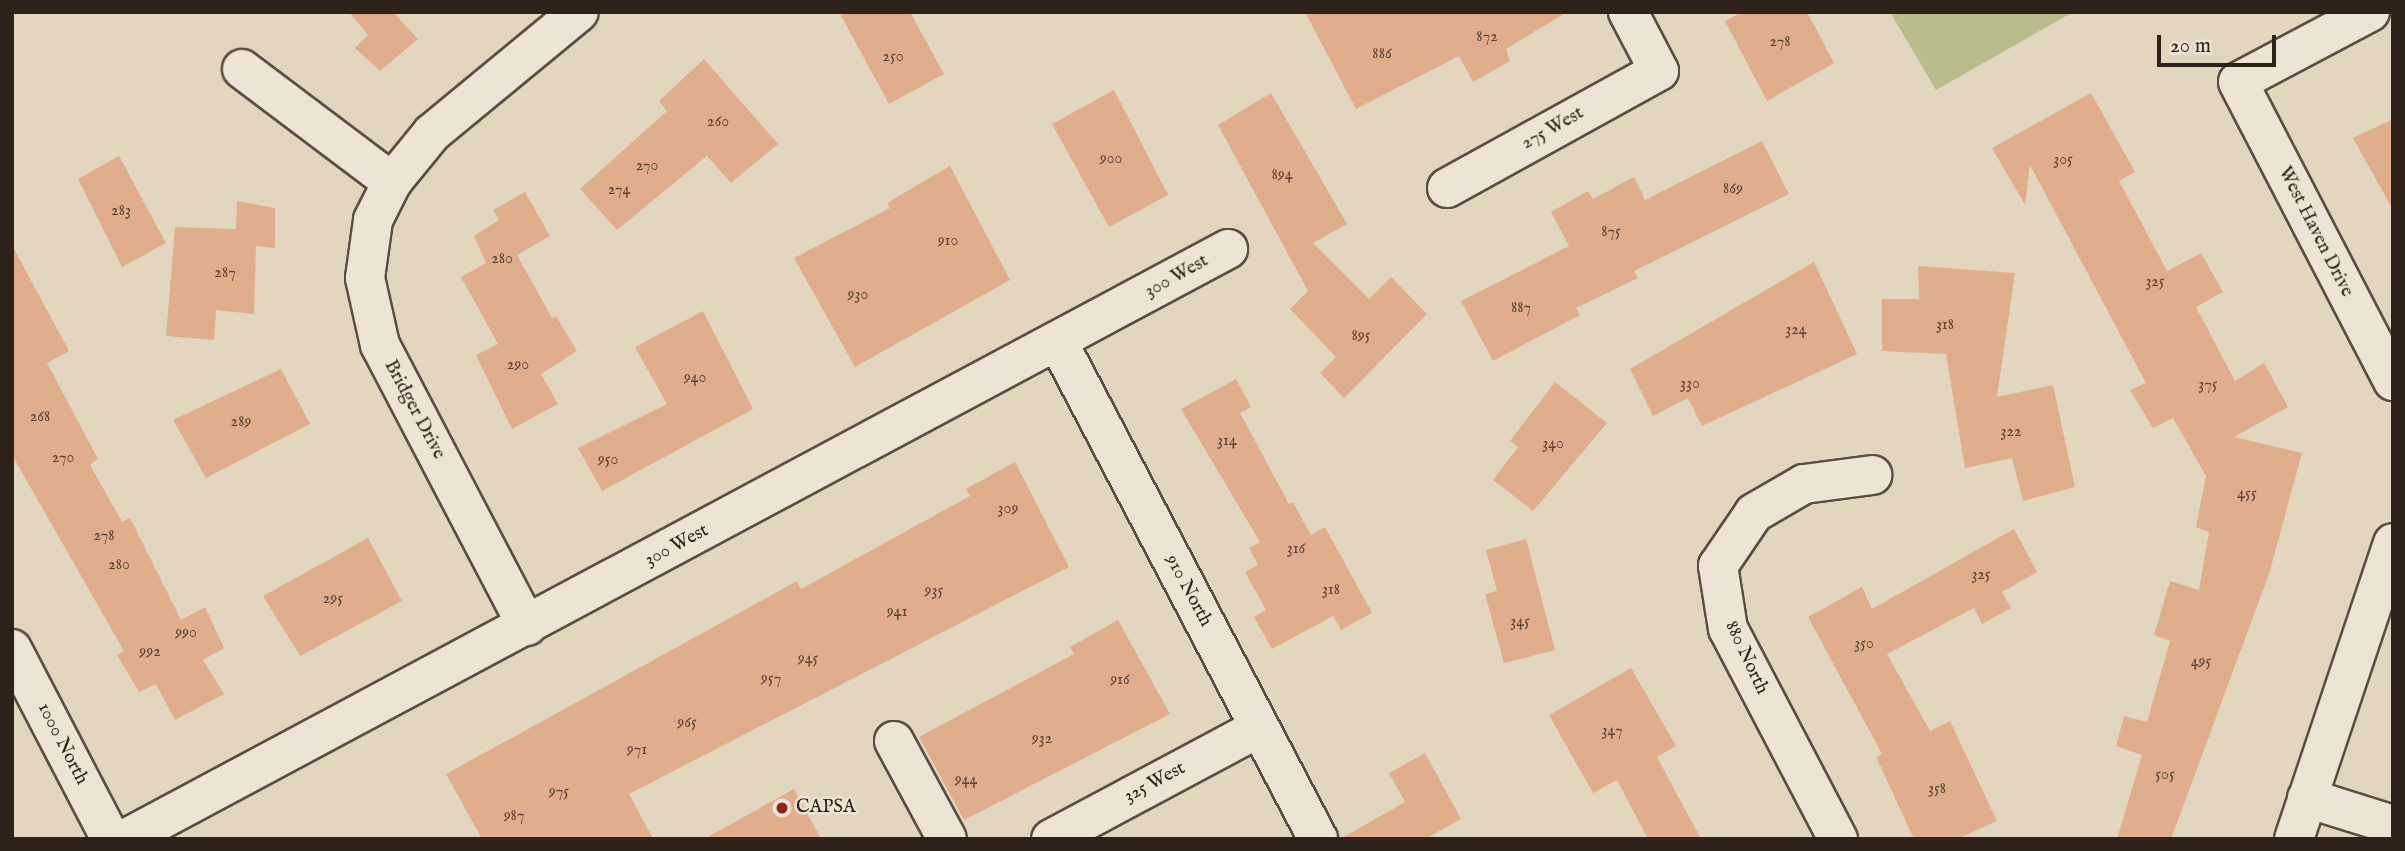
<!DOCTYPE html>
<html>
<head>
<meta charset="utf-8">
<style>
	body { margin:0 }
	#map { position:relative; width:2405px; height:851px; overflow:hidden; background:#e2d7be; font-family:"IM FELL English",serif }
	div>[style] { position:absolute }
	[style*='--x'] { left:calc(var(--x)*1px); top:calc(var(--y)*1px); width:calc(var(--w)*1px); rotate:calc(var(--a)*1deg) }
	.green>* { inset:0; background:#bbbc8c }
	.building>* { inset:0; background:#e0ae8d }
	.roads { filter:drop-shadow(2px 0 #5b4e42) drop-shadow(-2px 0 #5b4e42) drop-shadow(0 2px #5b4e42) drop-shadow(0 -2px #5b4e42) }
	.minor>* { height:38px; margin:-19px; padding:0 19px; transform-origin:19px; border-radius:19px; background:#ece5d5 }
	.dots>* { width:19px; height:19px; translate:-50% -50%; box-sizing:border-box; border:4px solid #ece5d5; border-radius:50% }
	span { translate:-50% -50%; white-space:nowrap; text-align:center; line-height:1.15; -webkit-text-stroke:5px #ece5d5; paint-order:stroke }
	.number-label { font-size:16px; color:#5a4436 }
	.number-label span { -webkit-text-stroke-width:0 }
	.street-label { font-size:19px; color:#2e2119 }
	.poi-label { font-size:19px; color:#2e2119 }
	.left { translate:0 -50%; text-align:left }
	.frame { position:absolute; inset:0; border:14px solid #2e2119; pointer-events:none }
	.scale { position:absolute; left:2157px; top:35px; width:119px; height:32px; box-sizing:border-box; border:4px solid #2e2119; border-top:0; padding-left:9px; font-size:21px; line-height:24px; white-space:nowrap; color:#2e2119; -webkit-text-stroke:5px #ece5d5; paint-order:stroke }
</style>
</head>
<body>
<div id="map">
	<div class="green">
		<div style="clip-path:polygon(1890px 12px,2073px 12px,1936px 90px)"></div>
	</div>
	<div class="building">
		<div style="clip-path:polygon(349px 12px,393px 12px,418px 39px,380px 71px,355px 48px,368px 35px)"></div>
		<div style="clip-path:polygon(839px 12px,910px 12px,944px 74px,889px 104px)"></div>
		<div style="clip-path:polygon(1305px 12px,1567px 12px,1506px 49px,1510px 61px,1473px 82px,1459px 56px,1356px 109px)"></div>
		<div style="clip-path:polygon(1742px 12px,1807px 12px,1834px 63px,1767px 101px,1725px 21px)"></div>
		<div style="clip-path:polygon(704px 59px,778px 144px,731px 183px,707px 156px,617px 230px,580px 189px,667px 111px,659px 101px)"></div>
		<div style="clip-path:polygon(1114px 90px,1168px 195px,1109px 227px,1052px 124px)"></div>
		<div style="clip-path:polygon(1271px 93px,1347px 224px,1313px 243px,1369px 299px,1391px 277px,1427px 314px,1344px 398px,1320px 373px,1336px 357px,1290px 309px,1308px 291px,1218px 125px)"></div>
		<div style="clip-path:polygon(2091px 93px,2135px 172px,2119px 181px,2167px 271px,2201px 253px,2223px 292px,2196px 307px,2235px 381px,2264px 363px,2288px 407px,2234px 437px,2302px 453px,2269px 574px,2171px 839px,2117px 839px,2142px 755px,2116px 746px,2124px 716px,2147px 722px,2170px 641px,2154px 635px,2170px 581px,2199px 590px,2209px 532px,2196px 527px,2206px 476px,2173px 418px,2153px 428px,2130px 390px,2146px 383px,2030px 165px,2025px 205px,1992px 148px)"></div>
		<div style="clip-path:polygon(2393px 119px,2393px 210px,2353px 138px)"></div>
		<div style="clip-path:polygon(1762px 141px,1789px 194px,1634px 271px,1638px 278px,1576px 308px,1580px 315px,1493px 361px,1461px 301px,1569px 246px,1551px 212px,1588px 191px,1593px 199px,1634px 177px,1645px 200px)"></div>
		<div style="clip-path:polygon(119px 156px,166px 243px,122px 267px,78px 179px)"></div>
		<div style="clip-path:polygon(950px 166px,1010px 280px,855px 367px,794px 258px,890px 208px,887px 203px)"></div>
		<div style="clip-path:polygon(525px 192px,550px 236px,517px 255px,552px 318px,556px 316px,577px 351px,541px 374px,558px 404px,512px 429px,476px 355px,498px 344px,461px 277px,486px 263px,474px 236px,499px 220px,493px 210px)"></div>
		<div style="clip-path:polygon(237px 201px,275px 208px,275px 248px,256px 246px,254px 314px,216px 310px,214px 340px,166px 336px,175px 227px,236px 229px)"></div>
		<div style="clip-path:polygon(12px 245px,69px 351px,47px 363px,98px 459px,90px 465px,122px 522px,130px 518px,181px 620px,205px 607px,224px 648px,203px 660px,224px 694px,175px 720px,156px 684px,139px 692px,117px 655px,124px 651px,12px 455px)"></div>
		<div style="clip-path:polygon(1814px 262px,1857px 354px,1702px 426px,1688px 398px,1653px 416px,1630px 369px)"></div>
		<div style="clip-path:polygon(1918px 266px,2015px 273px,1997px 397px,2053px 385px,2075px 487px,2023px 501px,2012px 458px,1965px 468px,1946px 354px,1882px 351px,1882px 299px,1919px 299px)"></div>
		<div style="clip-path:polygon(703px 311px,753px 409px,602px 491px,578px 448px,667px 404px,635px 347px)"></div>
		<div style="clip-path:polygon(281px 369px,310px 424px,206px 478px,173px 420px)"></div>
		<div style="clip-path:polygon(1236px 379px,1251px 407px,1240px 413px,1289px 504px,1293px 502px,1311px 535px,1325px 527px,1372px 613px,1341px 630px,1333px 616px,1272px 649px,1254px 617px,1266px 610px,1245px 572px,1258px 565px,1249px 548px,1260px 542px,1181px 409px)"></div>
		<div style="clip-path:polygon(1555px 382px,1607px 423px,1533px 511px,1493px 480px,1518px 447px,1510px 441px)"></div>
		<div style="clip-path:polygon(1015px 462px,1069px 567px,629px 794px,653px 839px,482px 839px,446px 774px,797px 581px,801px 589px,970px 496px,966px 489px)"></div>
		<div style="clip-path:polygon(2014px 529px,2037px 572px,2002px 592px,2011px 608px,1982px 624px,1974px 608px,1887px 654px,1930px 731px,1950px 721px,1997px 821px,1957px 839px,1914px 839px,1876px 757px,1882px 754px,1808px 617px,1862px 587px,1872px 609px)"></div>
		<div style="clip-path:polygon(368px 538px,402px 601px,300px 656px,263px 596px)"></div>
		<div style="clip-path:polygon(1526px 539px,1555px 650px,1504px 663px,1485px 594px,1497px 591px,1486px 550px)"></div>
		<div style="clip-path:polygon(1118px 620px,1170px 714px,964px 820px,919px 737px,1074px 654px,1070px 647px)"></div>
		<div style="clip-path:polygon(1631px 668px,1676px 746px,1657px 757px,1701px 839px,1648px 839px,1617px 780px,1593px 793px,1549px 715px)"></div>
		<div style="clip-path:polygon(1425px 753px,1461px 819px,1425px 839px,1340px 839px,1405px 802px,1389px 773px)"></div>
		<div style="clip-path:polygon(794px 789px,821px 839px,704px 839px)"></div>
	</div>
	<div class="roads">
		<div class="minor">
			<div style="--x:2370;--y:12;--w:149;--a:152.1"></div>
			<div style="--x:2238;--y:82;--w:337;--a:62.6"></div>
			<div style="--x:242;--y:69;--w:188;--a:37"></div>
			<div style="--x:1447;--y:188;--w:242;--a:-28.9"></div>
			<div style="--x:1659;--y:71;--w:67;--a:-117.7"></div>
			<div style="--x:1058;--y:342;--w:561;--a:62.38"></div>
			<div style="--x:527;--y:626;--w:317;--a:-117.6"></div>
			<div style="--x:380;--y:345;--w:69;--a:-102.6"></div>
			<div style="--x:365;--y:278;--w:59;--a:-82.1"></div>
			<div style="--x:373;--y:220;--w:42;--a:-63.4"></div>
			<div style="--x:392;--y:182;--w:63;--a:-50.8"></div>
			<div style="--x:432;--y:133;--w:190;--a:-39.5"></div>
			<div style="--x:12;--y:649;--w:214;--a:62.5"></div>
			<div style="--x:894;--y:741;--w:111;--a:61.6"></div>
			<div style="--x:2307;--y:798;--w:90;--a:17.4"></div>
			<div style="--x:125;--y:839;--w:1251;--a:-28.14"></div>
			<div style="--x:1051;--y:839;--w:236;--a:-28.1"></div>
			<div style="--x:1838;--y:839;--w:237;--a:-117.6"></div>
			<div style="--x:1728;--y:629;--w:64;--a:-99"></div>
			<div style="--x:1718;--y:566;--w:64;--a:-55.8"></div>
			<div style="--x:1754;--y:513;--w:58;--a:-30.1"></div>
			<div style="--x:1804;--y:484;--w:69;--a:-7.5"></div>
			<div style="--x:2294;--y:839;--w:312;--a:-71.5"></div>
		</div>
	</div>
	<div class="dots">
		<div style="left:782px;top:808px;background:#8f2418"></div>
	</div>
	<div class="number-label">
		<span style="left:1487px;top:37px">872</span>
		<span style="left:1780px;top:42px">278</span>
		<span style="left:1382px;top:54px">886</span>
		<span style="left:893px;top:57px">250</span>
		<span style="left:718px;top:122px">260</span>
		<span style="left:1111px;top:159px">900</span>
		<span style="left:2063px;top:160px">305</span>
		<span style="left:647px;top:166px">270</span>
		<span style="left:1282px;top:175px">894</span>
		<span style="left:1733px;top:189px">869</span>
		<span style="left:619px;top:190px">274</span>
		<span style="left:121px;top:211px">283</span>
		<span style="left:1611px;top:232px">875</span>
		<span style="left:948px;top:241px">910</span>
		<span style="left:502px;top:259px">280</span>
		<span style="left:225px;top:273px">287</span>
		<span style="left:2155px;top:282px">325</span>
		<span style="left:858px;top:295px">930</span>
		<span style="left:1521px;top:308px">887</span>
		<span style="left:1945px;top:325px">318</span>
		<span style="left:1796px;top:330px">324</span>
		<span style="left:1361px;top:336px">895</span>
		<span style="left:518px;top:365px">290</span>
		<span style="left:695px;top:378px">940</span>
		<span style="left:1690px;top:384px">330</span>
		<span style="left:2208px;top:385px">375</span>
		<span style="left:40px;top:417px">268</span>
		<span style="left:241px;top:422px">289</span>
		<span style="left:2011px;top:432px">322</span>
		<span style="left:1227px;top:441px">314</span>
		<span style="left:1553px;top:444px">340</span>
		<span style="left:63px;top:458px">270</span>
		<span style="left:608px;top:460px">950</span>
		<span style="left:2247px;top:494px">455</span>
		<span style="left:1008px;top:509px">309</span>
		<span style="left:104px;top:536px">278</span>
		<span style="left:1296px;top:549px">316</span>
		<span style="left:119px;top:565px">280</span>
		<span style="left:1981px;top:575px">325</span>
		<span style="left:1331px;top:590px">318</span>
		<span style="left:934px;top:591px">935</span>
		<span style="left:333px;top:599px">295</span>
		<span style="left:897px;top:612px">941</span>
		<span style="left:1520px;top:622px">345</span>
		<span style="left:186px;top:633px">990</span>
		<span style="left:1864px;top:644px">350</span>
		<span style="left:150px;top:652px">992</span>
		<span style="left:808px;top:659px">945</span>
		<span style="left:2201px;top:662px">495</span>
		<span style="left:771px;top:679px">957</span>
		<span style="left:1120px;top:680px">916</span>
		<span style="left:687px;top:723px">965</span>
		<span style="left:1612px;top:731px">347</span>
		<span style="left:1042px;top:739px">932</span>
		<span style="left:637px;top:750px">971</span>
		<span style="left:2165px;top:775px">505</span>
		<span style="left:966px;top:780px">944</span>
		<span style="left:1937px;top:789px">358</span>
		<span style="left:559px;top:792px">975</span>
		<span style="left:514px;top:816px">987</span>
	</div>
	<div class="street-label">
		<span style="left:1553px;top:129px;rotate:-29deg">275 West</span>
		<span style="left:2315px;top:232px;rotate:63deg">West Haven Drive</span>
		<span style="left:1177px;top:277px;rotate:-29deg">300 West</span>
		<span style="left:414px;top:410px;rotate:62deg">Bridger Drive</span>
		<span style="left:677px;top:546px;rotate:-28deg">300 West</span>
		<span style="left:1188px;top:591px;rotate:62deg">910 North</span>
		<span style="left:1746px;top:658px;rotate:65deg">880 North</span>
		<span style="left:62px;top:744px;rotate:63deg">1000 North</span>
		<span style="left:1155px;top:783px;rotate:-28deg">325 West</span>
	</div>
	<div class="poi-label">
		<span class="left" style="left:796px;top:808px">CAPSA</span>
	</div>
	<div class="frame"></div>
	<div class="scale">20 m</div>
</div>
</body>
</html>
